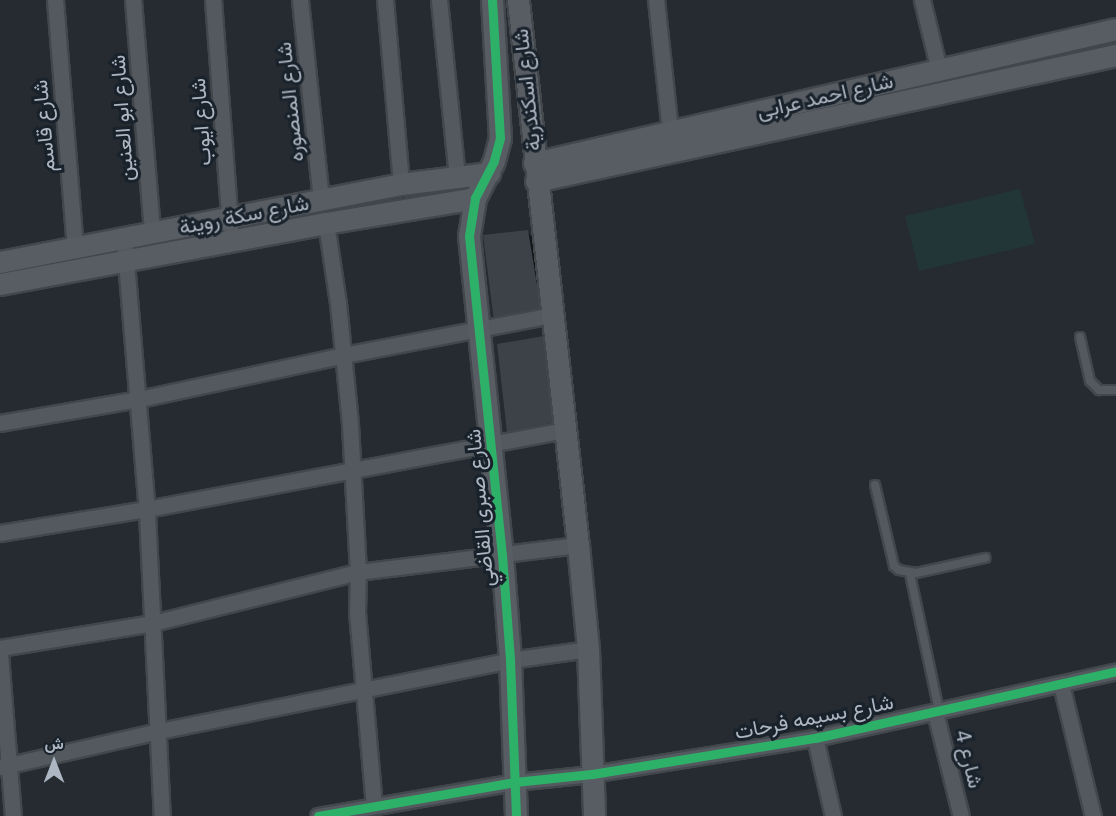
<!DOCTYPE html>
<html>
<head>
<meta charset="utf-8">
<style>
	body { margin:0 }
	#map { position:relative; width:1116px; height:816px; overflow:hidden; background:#252b31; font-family:Roboto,Vazirmatn,sans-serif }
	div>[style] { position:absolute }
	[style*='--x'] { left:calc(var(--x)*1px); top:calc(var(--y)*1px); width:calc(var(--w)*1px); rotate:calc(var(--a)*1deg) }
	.green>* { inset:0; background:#233637 }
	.shadow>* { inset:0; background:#0007 }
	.building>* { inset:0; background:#3d4248 }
	.roads { filter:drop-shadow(2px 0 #42474c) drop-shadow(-2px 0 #42474c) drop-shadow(0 2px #42474c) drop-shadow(0 -2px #42474c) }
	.lane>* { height:8px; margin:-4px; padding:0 4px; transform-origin:4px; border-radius:4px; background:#54595f }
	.street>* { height:15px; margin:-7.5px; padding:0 7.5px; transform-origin:7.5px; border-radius:7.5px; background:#54595f }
	.secondary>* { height:21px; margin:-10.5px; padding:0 10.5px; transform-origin:10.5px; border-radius:10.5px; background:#585d64 }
	.cycleway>* { height:9px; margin:-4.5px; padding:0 4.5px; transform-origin:4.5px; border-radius:4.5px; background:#2db169 }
	span { translate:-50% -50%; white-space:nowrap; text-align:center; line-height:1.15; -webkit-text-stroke:6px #19222b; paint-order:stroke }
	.street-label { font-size:21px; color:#adb7c3 }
	.north { position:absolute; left:24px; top:732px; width:60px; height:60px; -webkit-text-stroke:4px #19222b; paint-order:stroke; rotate:0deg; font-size:16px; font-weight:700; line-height:24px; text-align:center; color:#adb7c3 }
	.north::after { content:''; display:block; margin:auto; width:21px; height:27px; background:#adb7c3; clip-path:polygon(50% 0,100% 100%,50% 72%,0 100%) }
</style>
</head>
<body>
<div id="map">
	<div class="green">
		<div style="clip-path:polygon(1020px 189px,1035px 244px,919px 271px,905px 216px)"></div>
	</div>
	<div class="shadow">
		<div style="clip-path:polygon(527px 232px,536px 241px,550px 324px,504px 329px)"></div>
		<div style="clip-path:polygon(543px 338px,552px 347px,565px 431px,517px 440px,508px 431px)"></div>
	</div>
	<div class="building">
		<div style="clip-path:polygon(528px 230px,542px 315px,494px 321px,483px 235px)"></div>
		<div style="clip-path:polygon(544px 336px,557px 422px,507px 432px,497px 344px)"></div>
	</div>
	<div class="roads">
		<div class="lane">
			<div style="--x:1080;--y:337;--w:45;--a:77.2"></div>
			<div style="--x:1090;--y:381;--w:13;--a:45"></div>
			<div style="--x:1099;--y:390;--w:17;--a:0"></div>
			<div style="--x:875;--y:485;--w:83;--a:76.8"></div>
			<div style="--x:894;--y:566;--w:6;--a:39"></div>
			<div style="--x:899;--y:570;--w:17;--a:10"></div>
			<div style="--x:916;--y:573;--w:71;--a:-12.3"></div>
			<div style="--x:910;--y:574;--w:139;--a:78"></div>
		</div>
		<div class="street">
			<div style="--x:55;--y:0;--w:249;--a:85.4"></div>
			<div style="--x:133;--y:0;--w:234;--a:85.3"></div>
			<div style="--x:213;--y:0;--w:228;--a:85.7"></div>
			<div style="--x:300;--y:0;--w:201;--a:84"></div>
			<div style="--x:385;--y:0;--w:185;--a:85"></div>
			<div style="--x:439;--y:0;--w:179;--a:84.2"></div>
			<div style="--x:656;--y:0;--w:132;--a:83.9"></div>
			<div style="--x:922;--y:0;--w:72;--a:76.3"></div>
			<div style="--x:326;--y:223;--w:81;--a:81.5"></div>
			<div style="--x:338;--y:303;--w:122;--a:84.3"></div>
			<div style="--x:350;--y:424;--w:148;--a:86.9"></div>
			<div style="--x:358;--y:572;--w:40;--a:91.4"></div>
			<div style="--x:357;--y:612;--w:194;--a:85"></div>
			<div style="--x:125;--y:250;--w:264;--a:85.2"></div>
			<div style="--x:147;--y:513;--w:303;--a:87.2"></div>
			<div style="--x:0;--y:423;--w:141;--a:-9.8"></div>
			<div style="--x:139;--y:399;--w:210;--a:-12.1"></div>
			<div style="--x:344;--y:355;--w:212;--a:-10.9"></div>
			<div style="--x:0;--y:533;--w:149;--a:-9.3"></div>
			<div style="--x:147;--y:509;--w:425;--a:-10.7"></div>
			<div style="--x:0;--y:648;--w:155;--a:-9.3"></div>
			<div style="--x:153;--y:623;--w:211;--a:-14"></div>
			<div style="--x:358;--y:572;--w:222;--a:-7"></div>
			<div style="--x:0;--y:655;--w:162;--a:85.4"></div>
			<div style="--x:1061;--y:684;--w:136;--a:76.4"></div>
			<div style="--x:935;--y:712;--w:107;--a:76"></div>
			<div style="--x:815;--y:738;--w:80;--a:77"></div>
			<div style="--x:0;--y:767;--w:163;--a:-12.8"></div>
			<div style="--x:159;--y:731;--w:358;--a:-11.4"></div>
			<div style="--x:510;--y:660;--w:79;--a:-8"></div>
			<div style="--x:318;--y:816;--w:200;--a:-9.8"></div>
			<div style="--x:515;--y:782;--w:77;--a:-5.9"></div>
			<div style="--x:592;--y:774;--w:226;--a:-9.2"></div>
			<div style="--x:815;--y:738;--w:308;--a:-12.5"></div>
		</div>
		<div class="secondary">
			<div style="--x:492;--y:0;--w:138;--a:86.7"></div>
			<div style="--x:500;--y:138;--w:24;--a:105"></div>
			<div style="--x:494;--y:161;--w:42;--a:117.2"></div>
			<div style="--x:475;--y:198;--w:38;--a:99"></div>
			<div style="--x:469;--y:236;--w:321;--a:84.1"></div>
			<div style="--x:502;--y:555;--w:105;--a:85.6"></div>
			<div style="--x:510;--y:660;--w:156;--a:87.8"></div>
			<div style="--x:518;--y:0;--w:548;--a:83.72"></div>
			<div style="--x:578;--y:545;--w:104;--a:84.5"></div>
			<div style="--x:588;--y:649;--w:167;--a:87.9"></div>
			<div style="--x:534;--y:163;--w:597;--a:-12.97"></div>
			<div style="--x:536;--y:181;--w:594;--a:-12.26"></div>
			<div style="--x:0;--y:262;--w:409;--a:-11"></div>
			<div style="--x:401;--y:184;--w:89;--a:-7.1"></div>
			<div style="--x:0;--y:284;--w:332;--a:-10.6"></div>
			<div style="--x:326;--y:223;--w:151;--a:-9.5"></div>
		</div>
	</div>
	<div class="cycleway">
		<div style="--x:492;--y:0;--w:138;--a:86.7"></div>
		<div style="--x:500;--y:138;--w:24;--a:105"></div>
		<div style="--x:494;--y:161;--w:42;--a:117.2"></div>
		<div style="--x:475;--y:198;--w:38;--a:99"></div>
		<div style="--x:469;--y:236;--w:321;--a:84.1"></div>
		<div style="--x:502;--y:555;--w:105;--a:85.6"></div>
		<div style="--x:510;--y:660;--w:156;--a:87.8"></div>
		<div style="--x:318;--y:816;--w:200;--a:-9.8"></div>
		<div style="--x:515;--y:782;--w:77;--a:-5.9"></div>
		<div style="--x:592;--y:774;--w:226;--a:-9.2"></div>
		<div style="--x:815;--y:738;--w:308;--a:-12.5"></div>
	</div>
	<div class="street-label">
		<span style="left:527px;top:90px;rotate:-96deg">شارع اسكندرية</span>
		<span style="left:825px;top:96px;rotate:-13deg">شارع احمد عرابى</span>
		<span style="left:290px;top:102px;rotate:-96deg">شارع المنصوره</span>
		<span style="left:122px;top:118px;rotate:-94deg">شارع ابو العنين</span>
		<span style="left:201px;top:122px;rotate:-94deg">شارع ايوب</span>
		<span style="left:44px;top:126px;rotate:-95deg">شارع قاسم</span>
		<span style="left:244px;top:215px;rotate:-11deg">شارع سكة روينة</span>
		<span style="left:480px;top:508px;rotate:-95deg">شارع صبرى القاضي</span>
		<span style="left:814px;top:717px;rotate:-11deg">شارع بسيمه فرحات</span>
		<span style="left:969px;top:759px;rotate:76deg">شارع 4</span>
	</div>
	<div class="north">ش</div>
</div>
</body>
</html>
